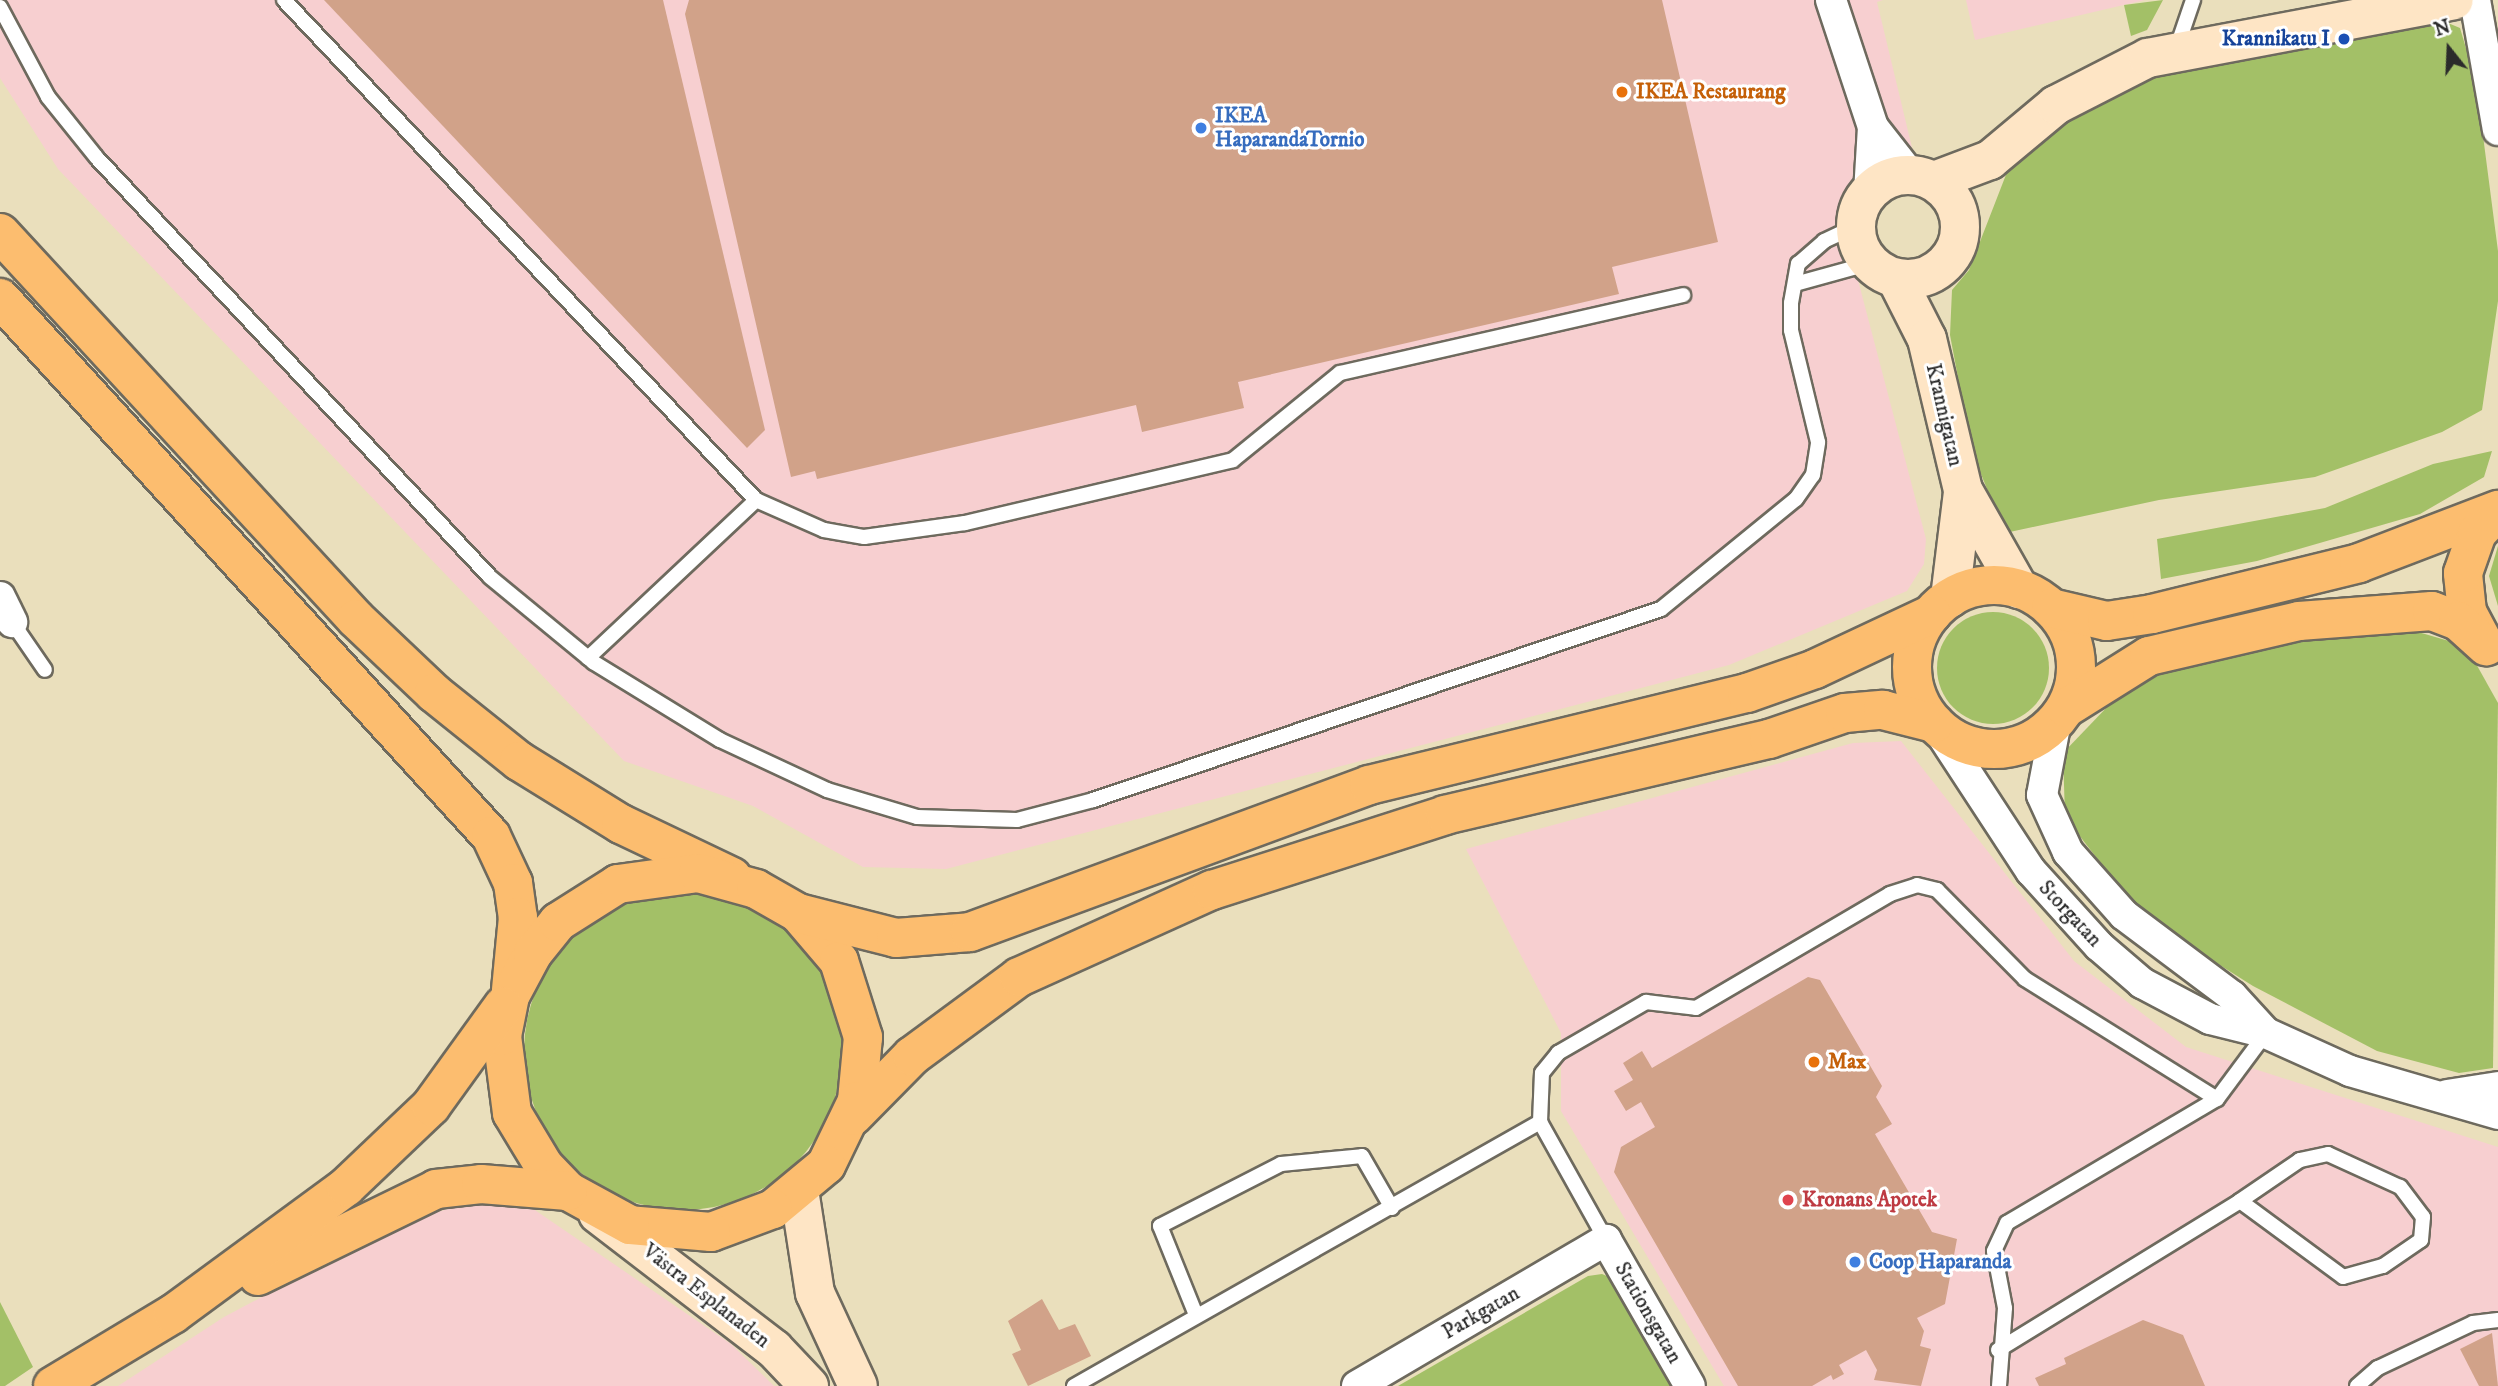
<!DOCTYPE html>
<html>
<head>
<meta charset="utf-8">
<style>
	body { margin:0 }
	#map { position:relative; width:2498px; height:1386px; overflow:hidden; background:#eadfbc; font-family:"IM FELL DW Pica",serif }
	div>[style] { position:absolute }
	[style*='--x'] { left:calc(var(--x)*1px); top:calc(var(--y)*1px); width:calc(var(--w)*1px); rotate:calc(var(--a)*1deg) }
	.built>* { inset:0; background:#f7cfd0 }
	.green>* { inset:0; background:#a3c067 }
	.round { border-radius:50% }
	.building>* { inset:0; background:#d1a289 }
	.roads { filter:drop-shadow(2px 0 #6e6a5e) drop-shadow(-2px 0 #6e6a5e) drop-shadow(0 2px #6e6a5e) drop-shadow(0 -2px #6e6a5e) }
	.lane>* { height:14px; margin:-7px; padding:0 7px; transform-origin:7px; border-radius:7px; background:#fff }
	.street>* { height:30px; margin:-15px; padding:0 15px; transform-origin:15px; border-radius:15px; background:#fff }
	.secondary>* { height:38px; margin:-19px; padding:0 19px; transform-origin:19px; border-radius:19px; background:#fee5c5 }
	.secondary>.ring { margin:-19px; padding:0; box-sizing:content-box; background:none; border:38px solid #fee5c5; border-radius:50% }
	.primary>* { height:38px; margin:-19px; padding:0 19px; transform-origin:19px; border-radius:19px; background:#fcbd6f }
	.highway>* { height:38px; margin:-19px; padding:0 19px; transform-origin:19px; border-radius:19px; background:#fcbd6f }
	.highway>.ring { margin:-19px; padding:0; box-sizing:content-box; background:none; border:38px solid #fcbd6f; border-radius:50% }
	.dots>* { width:19px; height:19px; translate:-50% -50%; box-sizing:border-box; border:4px solid #fff; border-radius:50% }
	span { translate:-50% -50%; white-space:nowrap; text-align:center; line-height:1.15; -webkit-text-stroke:6px #fff; paint-order:stroke }
	.transit-label { font-size:21px; color:#164399; font-weight:700 }
	.right { translate:-100% -50%; text-align:right }
	.food-label { font-size:21px; color:#c56008; font-weight:700 }
	.left { translate:0 -50%; text-align:left }
	.shop-label { font-size:21px; color:#366cbe; font-weight:700 }
	.street-label { font-size:21px; color:#2b2b2b }
	.health-label { font-size:21px; color:#be3a42; font-weight:700 }
	.north { position:absolute; left:2414px; top:14px; width:70px; height:70px; -webkit-text-stroke:5px #fff; paint-order:stroke; rotate:342deg; font-size:19px; font-weight:700; line-height:28px; text-align:center; color:#2b2b2b }
	.north::after { content:''; display:block; margin:auto; width:24px; height:32px; background:#2b2b2b; clip-path:polygon(50% 0,100% 100%,50% 72%,0 100%) }
</style>
</head>
<body>
<div id="map">
	<div class="built">
		<div style="clip-path:polygon(0 0,1883px 0,1877px 2px,1914px 156px,1854px 182px,1843px 223px,1926px 539px,1924px 564px,1907px 591px,1729px 665px,946px 869px,863px 867px,753px 806px,624px 761px,58px 169px,0 78px)"></div>
		<div style="clip-path:polygon(1966px 0,2145px 0,1975px 40px)"></div>
		<div style="clip-path:polygon(1901px 741px,2074px 961px,2186px 1047px,2498px 1147px,2498px 1386px,1724px 1386px,1561px 1111px,1561px 1033px,1466px 849px,1853px 743px)"></div>
		<div style="clip-path:polygon(476px 1201px,526px 1204px,731px 1344px,774px 1386px,118px 1386px,224px 1317px,406px 1221px)"></div>
	</div>
	<div class="green">
		<div style="clip-path:polygon(2163px 0,2147px 30px,2131px 36px,2124px 5px)"></div>
		<div style="clip-path:polygon(2448px 23px,2460px 28px,2476px 82px,2498px 251px,2498px 301px,2482px 410px,2442px 432px,2315px 477px,2159px 500px,2005px 533px,1972px 452px,1950px 335px,1952px 290px,1969px 270px,2009px 167px,2069px 112px,2130px 84px,2234px 58px)"></div>
		<div style="clip-path:polygon(2492px 451px,2484px 477px,2420px 514px,2257px 561px,2161px 579px,2157px 539px,2325px 508px,2433px 464px)"></div>
		<div style="clip-path:polygon(2498px 546px,2498px 606px,2489px 576px)"></div>
		<div class="round" style="left:1937px;top:612px;width:112px;height:112px"></div>
		<div style="clip-path:polygon(2394px 625px,2449px 641px,2475px 662px,2498px 703px,2493px 1068px,2459px 1073px,2377px 1051px,2253px 986px,2177px 938px,2123px 892px,2065px 817px,2063px 753px,2110px 704px,2157px 676px,2190px 663px)"></div>
		<div class="round" style="left:524px;top:892px;width:318px;height:318px"></div>
		<div style="clip-path:polygon(1602px 1274px,1614px 1279px,1672px 1386px,1398px 1386px,1588px 1276px)"></div>
		<div style="clip-path:polygon(0 1302px,33px 1367px,5px 1386px,0 1386px)"></div>
	</div>
	<div class="building">
		<div style="clip-path:polygon(324px 0,663px 0,765px 430px,747px 448px)"></div>
		<div style="clip-path:polygon(689px 0,1662px 0,1718px 242px,1612px 267px,1619px 294px,1238px 382px,1244px 408px,1142px 432px,1136px 405px,817px 479px,815px 471px,791px 477px,685px 14px)"></div>
		<div style="clip-path:polygon(1808px 977px,1820px 980px,1882px 1086px,1876px 1097px,1892px 1124px,1875px 1134px,1932px 1232px,1957px 1239px,1945px 1304px,1917px 1318px,1924px 1331px,1920px 1346px,1931px 1349px,1921px 1386px,1874px 1380px,1877px 1370px,1866px 1350px,1839px 1365px,1844px 1374px,1833px 1380px,1831px 1375px,1812px 1386px,1738px 1386px,1614px 1172px,1621px 1147px,1655px 1127px,1641px 1102px,1626px 1111px,1614px 1091px,1633px 1080px,1623px 1063px,1642px 1051px,1652px 1068px)"></div>
		<div style="clip-path:polygon(1042px 1299px,1059px 1330px,1075px 1324px,1091px 1356px,1028px 1386px,1012px 1354px,1021px 1350px,1008px 1321px)"></div>
		<div style="clip-path:polygon(2143px 1320px,2183px 1335px,2205px 1386px,2039px 1386px,2035px 1378px,2066px 1364px,2064px 1358px)"></div>
		<div style="clip-path:polygon(2492px 1333px,2498px 1386px,2479px 1386px,2460px 1349px)"></div>
	</div>
	<div class="roads">
		<div class="lane">
			<div style="--x:284;--y:0;--w:688;--a:46.65"></div>
			<div style="--x:0;--y:7;--w:102;--a:61.9"></div>
			<div style="--x:48;--y:97;--w:78;--a:51.2"></div>
			<div style="--x:97;--y:158;--w:574;--a:46.83"></div>
			<div style="--x:490;--y:577;--w:134;--a:39.5"></div>
			<div style="--x:593;--y:662;--w:149;--a:31.6"></div>
			<div style="--x:720;--y:740;--w:118;--a:25"></div>
			<div style="--x:827;--y:790;--w:94;--a:16.7"></div>
			<div style="--x:917;--y:817;--w:100;--a:1.7"></div>
			<div style="--x:1017;--y:820;--w:79;--a:-14.7"></div>
			<div style="--x:1093;--y:800;--w:599;--a:-18.59"></div>
			<div style="--x:1661;--y:609;--w:174;--a:-39.2"></div>
			<div style="--x:1796;--y:499;--w:29;--a:-55"></div>
			<div style="--x:1813;--y:475;--w:33;--a:-81"></div>
			<div style="--x:1818;--y:442;--w:115;--a:-103.6"></div>
			<div style="--x:1791;--y:330;--w:27;--a:-90"></div>
			<div style="--x:1791;--y:303;--w:40;--a:-80"></div>
			<div style="--x:1798;--y:264;--w:35;--a:-41"></div>
			<div style="--x:1824;--y:241;--w:35;--a:-25"></div>
			<div style="--x:2176;--y:50;--w:53;--a:-71.2"></div>
			<div style="--x:1795;--y:284;--w:79;--a:-15.4"></div>
			<div style="--x:12;--y:622;--w:58;--a:55.5"></div>
			<div style="--x:588;--y:658;--w:231;--a:-43.2"></div>
			<div style="--x:756;--y:500;--w:74;--a:23.8"></div>
			<div style="--x:824;--y:530;--w:41;--a:9.9"></div>
			<div style="--x:864;--y:537;--w:102;--a:-7.9"></div>
			<div style="--x:965;--y:523;--w:275;--a:-13.2"></div>
			<div style="--x:1233;--y:460;--w:138;--a:-39.1"></div>
			<div style="--x:1340;--y:373;--w:352;--a:-12.8"></div>
			<div style="--x:1606;--y:1240;--w:135;--a:-119.2"></div>
			<div style="--x:1540;--y:1122;--w:49;--a:-87.7"></div>
			<div style="--x:1542;--y:1073;--w:26;--a:-51"></div>
			<div style="--x:1558;--y:1053;--w:102;--a:-30.1"></div>
			<div style="--x:1646;--y:1002;--w:50;--a:6.8"></div>
			<div style="--x:1696;--y:1008;--w:225;--a:-30.4"></div>
			<div style="--x:1890;--y:894;--w:28;--a:-18"></div>
			<div style="--x:1917;--y:885;--w:21;--a:14"></div>
			<div style="--x:1937;--y:890;--w:125;--a:45.3"></div>
			<div style="--x:2025;--y:979;--w:226;--a:32"></div>
			<div style="--x:1196;--y:1315;--w:96;--a:-112"></div>
			<div style="--x:1160;--y:1226;--w:136;--a:-27.1"></div>
			<div style="--x:1281;--y:1164;--w:81;--a:-5.6"></div>
			<div style="--x:1362;--y:1156;--w:60;--a:60"></div>
			<div style="--x:1998;--y:1350;--w:284;--a:-31.6"></div>
			<div style="--x:2240;--y:1201;--w:128;--a:36.4"></div>
			<div style="--x:2343;--y:1277;--w:41;--a:-15.4"></div>
			<div style="--x:2383;--y:1266;--w:46;--a:-34.4"></div>
			<div style="--x:2421;--y:1240;--w:23;--a:-85"></div>
			<div style="--x:2423;--y:1217;--w:38;--a:-127"></div>
			<div style="--x:2400;--y:1187;--w:79;--a:-155.4"></div>
			<div style="--x:2328;--y:1154;--w:29;--a:168"></div>
			<div style="--x:2300;--y:1160;--w:73;--a:145.7"></div>
			<div style="--x:1074;--y:1386;--w:536;--a:-29.53"></div>
			<div style="--x:1999;--y:1386;--w:78;--a:-85.6"></div>
			<div style="--x:2005;--y:1308;--w:58;--a:-100.9"></div>
			<div style="--x:1994;--y:1251;--w:31;--a:-65"></div>
			<div style="--x:2007;--y:1223;--w:244;--a:-30.6"></div>
			<div style="--x:2217;--y:1099;--w:82;--a:-53.4"></div>
			<div style="--x:2357;--y:1386;--w:28;--a:-41"></div>
			<div style="--x:2378;--y:1368;--w:105;--a:-25.3"></div>
			<div style="--x:2473;--y:1323;--w:25;--a:-7"></div>
		</div>
		<div class="street">
			<div style="--x:1831;--y:0;--w:134;--a:71.7"></div>
			<div style="--x:1873;--y:127;--w:65;--a:93.5"></div>
			<div style="--x:2475;--y:0;--w:132;--a:80"></div>
			<div style="--x:1873;--y:127;--w:60;--a:51.8"></div>
			<div style="--x:0;--y:597;--w:28;--a:64"></div>
			<div style="--x:2056;--y:721;--w:75;--a:100.7"></div>
			<div style="--x:2042;--y:795;--w:63;--a:65.5"></div>
			<div style="--x:2068;--y:852;--w:84;--a:48.4"></div>
			<div style="--x:2124;--y:915;--w:135;--a:36.9"></div>
			<div style="--x:2232;--y:996;--w:50;--a:47.4"></div>
			<div style="--x:1934;--y:723;--w:177;--a:56.8"></div>
			<div style="--x:2031;--y:871;--w:101;--a:47.8"></div>
			<div style="--x:2099;--y:946;--w:57;--a:40.7"></div>
			<div style="--x:2142;--y:983;--w:77;--a:27.9"></div>
			<div style="--x:2210;--y:1019;--w:58;--a:14"></div>
			<div style="--x:2266;--y:1033;--w:92;--a:24.3"></div>
			<div style="--x:2350;--y:1071;--w:154;--a:16.2"></div>
			<div style="--x:2447;--y:1095;--w:52;--a:-8.9"></div>
			<div style="--x:1357;--y:1386;--w:289;--a:-30.4"></div>
			<div style="--x:1606;--y:1240;--w:168;--a:60.1"></div>
		</div>
		<div class="secondary">
			<div class="ring" style="left:1856px;top:175px;width:66px;height:66px"></div>
			<div style="--x:1934;--y:181;--w:60;--a:-20.6"></div>
			<div style="--x:1990;--y:160;--w:86;--a:-39.8"></div>
			<div style="--x:2056;--y:105;--w:103;--a:-27.1"></div>
			<div style="--x:2148;--y:58;--w:311;--a:-10.7"></div>
			<div style="--x:1896;--y:278;--w:68;--a:63.1"></div>
			<div style="--x:1927;--y:339;--w:155;--a:76.6"></div>
			<div style="--x:1963;--y:490;--w:114;--a:60.5"></div>
			<div style="--x:1950;--y:598;--w:107;--a:-83"></div>
			<div style="--x:799;--y:1190;--w:104;--a:81.2"></div>
			<div style="--x:815;--y:1293;--w:102;--a:65.2"></div>
			<div style="--x:598;--y:1214;--w:222;--a:37.5"></div>
			<div style="--x:774;--y:1349;--w:51;--a:46.6"></div>
		</div>
		<div class="primary">
			<div style="--x:0;--y:233;--w:525;--a:47.32"></div>
			<div style="--x:356;--y:619;--w:108;--a:43.5"></div>
			<div style="--x:434;--y:693;--w:109;--a:38.7"></div>
			<div style="--x:519;--y:761;--w:120;--a:31.7"></div>
			<div style="--x:621;--y:824;--w:123;--a:25.5"></div>
			<div style="--x:0;--y:298;--w:728;--a:47.62"></div>
			<div style="--x:491;--y:836;--w:52;--a:64.9"></div>
			<div style="--x:513;--y:883;--w:34;--a:82"></div>
			<div style="--x:518;--y:917;--w:73;--a:95.5"></div>
		</div>
		<div class="highway">
			<div class="ring" style="left:1912px;top:585px;width:126px;height:126px"></div>
			<div style="--x:2051;--y:608;--w:57;--a:13.1"></div>
			<div style="--x:2107;--y:621;--w:46;--a:-8.8"></div>
			<div style="--x:2152;--y:614;--w:213;--a:-13.8"></div>
			<div style="--x:2359;--y:563;--w:149;--a:-20.9"></div>
			<div style="--x:2483;--y:642;--w:34;--a:-118"></div>
			<div style="--x:2467;--y:612;--w:39;--a:-96"></div>
			<div style="--x:2463;--y:573;--w:42;--a:-70.7"></div>
			<div style="--x:2477;--y:533;--w:30;--a:-46"></div>
			<div style="--x:2066;--y:708;--w:98;--a:-32.1"></div>
			<div style="--x:2149;--y:656;--w:154;--a:-13.1"></div>
			<div style="--x:2299;--y:621;--w:133;--a:-4.3"></div>
			<div style="--x:2432;--y:611;--w:28;--a:21"></div>
			<div style="--x:2458;--y:621;--w:38;--a:42"></div>
			<div style="--x:798;--y:913;--w:63;--a:49.5"></div>
			<div style="--x:839;--y:961;--w:80;--a:72.5"></div>
			<div style="--x:863;--y:1037;--w:64;--a:95.4"></div>
			<div style="--x:857;--y:1101;--w:71;--a:115.8"></div>
			<div style="--x:826;--y:1165;--w:69;--a:140.3"></div>
			<div style="--x:773;--y:1209;--w:66;--a:159.6"></div>
			<div style="--x:711;--y:1232;--w:81;--a:-175.1"></div>
			<div style="--x:630;--y:1225;--w:71;--a:-151.3"></div>
			<div style="--x:568;--y:1191;--w:35;--a:-134"></div>
			<div style="--x:544;--y:1166;--w:62;--a:-121.1"></div>
			<div style="--x:512;--y:1113;--w:78;--a:-97.4"></div>
			<div style="--x:502;--y:1036;--w:41;--a:-78.7"></div>
			<div style="--x:510;--y:996;--w:49;--a:-61.9"></div>
			<div style="--x:533;--y:953;--w:40;--a:-51"></div>
			<div style="--x:558;--y:922;--w:71;--a:-32.3"></div>
			<div style="--x:618;--y:884;--w:81;--a:-7.8"></div>
			<div style="--x:698;--y:873;--w:60;--a:15.4"></div>
			<div style="--x:756;--y:889;--w:48;--a:29.7"></div>
			<div style="--x:798;--y:913;--w:101;--a:14.3"></div>
			<div style="--x:896;--y:938;--w:74;--a:-4.6"></div>
			<div style="--x:970;--y:932;--w:425;--a:-20.2"></div>
			<div style="--x:1369;--y:785;--w:389;--a:-13.7"></div>
			<div style="--x:1747;--y:693;--w:72;--a:-19.4"></div>
			<div style="--x:1815;--y:669;--w:129;--a:-25.2"></div>
			<div style="--x:853;--y:1116;--w:84;--a:-45.5"></div>
			<div style="--x:912;--y:1056;--w:133;--a:-36.4"></div>
			<div style="--x:1019;--y:977;--w:212;--a:-24.3"></div>
			<div style="--x:1212;--y:890;--w:245;--a:-17.8"></div>
			<div style="--x:1445;--y:815;--w:333;--a:-13.2"></div>
			<div style="--x:1769;--y:739;--w:80;--a:-18.9"></div>
			<div style="--x:1845;--y:713;--w:38;--a:-5"></div>
			<div style="--x:1883;--y:710;--w:53;--a:14.3"></div>
			<div style="--x:258;--y:1276;--w:198;--a:-26"></div>
			<div style="--x:436;--y:1189;--w:45;--a:-6.3"></div>
			<div style="--x:481;--y:1184;--w:87;--a:4.6"></div>
			<div style="--x:53;--y:1386;--w:140;--a:-31"></div>
			<div style="--x:173;--y:1314;--w:215;--a:-36.3"></div>
			<div style="--x:346;--y:1187;--w:117;--a:-43.6"></div>
			<div style="--x:431;--y:1106;--w:123;--a:-54.2"></div>
		</div>
	</div>
	<div class="dots">
		<div style="left:2344px;top:39px;background:#1a4fb4"></div>
		<div style="left:1622px;top:92px;background:#e8710a"></div>
		<div style="left:1201px;top:128px;background:#3f7fe0"></div>
		<div style="left:1814px;top:1062px;background:#e8710a"></div>
		<div style="left:1788px;top:1200px;background:#e0444e"></div>
		<div style="left:1855px;top:1262px;background:#3f7fe0"></div>
	</div>
	<div class="transit-label">
		<span class="right" style="left:2330px;top:39px">Krannikatu I</span>
	</div>
	<div class="food-label">
		<span class="left" style="left:1636px;top:92px">IKEA Restaurang</span>
		<span class="left" style="left:1828px;top:1062px">Max</span>
	</div>
	<div class="shop-label">
		<span class="left" style="left:1215px;top:128px">IKEA<br>HaparandaTornio</span>
		<span class="left" style="left:1869px;top:1262px">Coop Haparanda</span>
	</div>
	<div class="street-label">
		<span style="left:1944px;top:415px;rotate:77deg">Krannigatan</span>
		<span style="left:2070px;top:914px;rotate:47deg">Storgatan</span>
		<span style="left:706px;top:1296px;rotate:38deg">Västra Esplanaden</span>
		<span style="left:1481px;top:1313px;rotate:-30deg">Parkgatan</span>
		<span style="left:1648px;top:1313px;rotate:60deg">Stationsgatan</span>
	</div>
	<div class="health-label">
		<span class="left" style="left:1802px;top:1200px">Kronans Apotek</span>
	</div>
	<div class="north">N</div>
</div>
</body>
</html>
